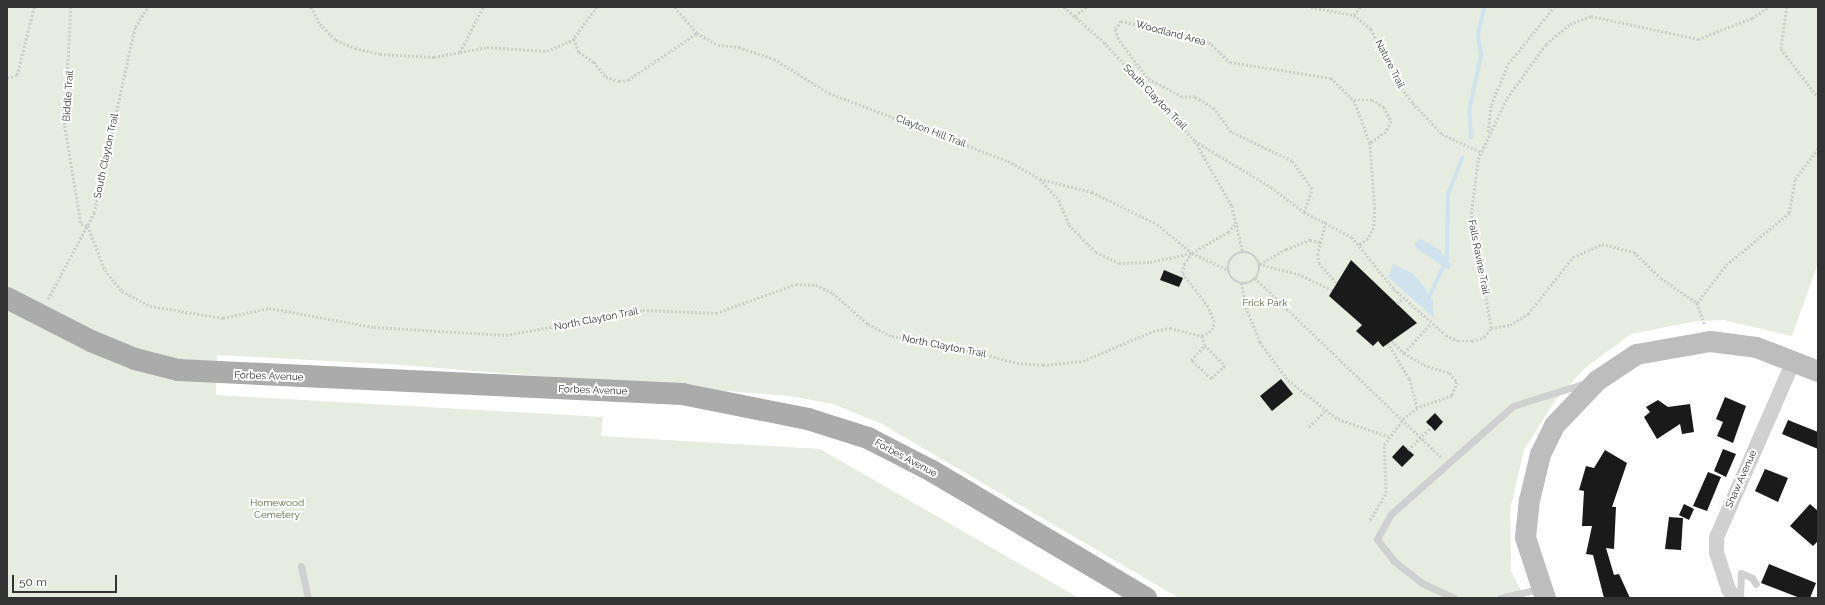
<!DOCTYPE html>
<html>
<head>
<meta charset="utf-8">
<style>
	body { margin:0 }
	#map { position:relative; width:1825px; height:605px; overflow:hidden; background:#fff; font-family:Raleway,sans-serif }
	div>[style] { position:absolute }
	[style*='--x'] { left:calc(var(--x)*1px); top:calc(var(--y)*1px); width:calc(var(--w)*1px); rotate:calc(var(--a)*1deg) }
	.green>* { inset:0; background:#e6ecdf }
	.water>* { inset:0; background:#cfe2ee }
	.stream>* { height:4px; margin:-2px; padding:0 2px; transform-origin:2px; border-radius:2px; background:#cfe2ee }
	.building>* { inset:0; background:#1a1a1a }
	.path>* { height:2.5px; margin-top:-1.25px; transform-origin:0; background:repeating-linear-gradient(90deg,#cdcdcd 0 2px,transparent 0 4px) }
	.path>.ring { margin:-1.25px; padding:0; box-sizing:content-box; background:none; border:2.5px solid #cdcdcd; border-radius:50% }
	.lane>* { height:7px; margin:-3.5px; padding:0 3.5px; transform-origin:3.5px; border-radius:3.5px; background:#d0d0d0 }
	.street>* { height:15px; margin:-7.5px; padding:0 7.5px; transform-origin:7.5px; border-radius:7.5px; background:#d0d0d0 }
	.secondary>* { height:21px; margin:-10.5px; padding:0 10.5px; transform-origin:10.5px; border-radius:10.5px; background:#bdbdbd }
	.primary>* { height:22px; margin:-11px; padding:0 11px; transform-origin:11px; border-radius:11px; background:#ababab }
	span { translate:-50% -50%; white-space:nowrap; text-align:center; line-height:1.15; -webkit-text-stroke:4px #fff; paint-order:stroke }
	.street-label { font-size:10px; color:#333 }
	.park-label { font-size:10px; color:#56703f }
	.frame { position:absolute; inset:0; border:8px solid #333; pointer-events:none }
	.scale { position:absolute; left:12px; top:575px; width:105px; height:18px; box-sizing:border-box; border:2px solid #333; border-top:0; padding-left:5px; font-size:12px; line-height:14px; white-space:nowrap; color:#333; -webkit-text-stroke:3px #fff; paint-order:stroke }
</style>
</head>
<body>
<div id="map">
	<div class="green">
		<div style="clip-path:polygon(7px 7px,1818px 7px,1818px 263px,1792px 336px,1724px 320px,1697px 321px,1631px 334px,1585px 368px,1554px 402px,1524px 450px,1510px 510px,1511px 571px,1525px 598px,1179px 598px,882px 424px,833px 404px,789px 396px,402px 365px,217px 355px,216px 395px,603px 417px,601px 436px,820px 449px,1079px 598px,7px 598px)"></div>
	</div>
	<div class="water">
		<div style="clip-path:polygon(1421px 239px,1440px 250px,1451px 265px,1449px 270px,1416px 248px,1415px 243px)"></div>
		<div style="clip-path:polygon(1393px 264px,1412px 273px,1422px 284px,1433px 301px,1434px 318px,1388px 277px)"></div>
	</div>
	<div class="stream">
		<div style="--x:1471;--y:137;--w:26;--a:-94"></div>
		<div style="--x:1469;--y:111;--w:56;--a:-77.7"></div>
		<div style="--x:1481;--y:56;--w:22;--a:-98"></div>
		<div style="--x:1478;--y:34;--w:28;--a:-77"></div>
		<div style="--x:1430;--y:295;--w:40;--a:-65"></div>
		<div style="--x:1447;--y:259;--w:64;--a:-89.1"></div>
		<div style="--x:1448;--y:195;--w:40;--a:-69"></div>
	</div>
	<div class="building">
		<div style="clip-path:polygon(1351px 260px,1417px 323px,1383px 347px,1378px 341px,1373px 346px,1356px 331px,1362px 325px,1329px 296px)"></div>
		<div style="clip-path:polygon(1164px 270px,1183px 278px,1179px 287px,1160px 280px)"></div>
		<div style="clip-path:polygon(1281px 379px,1293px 394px,1272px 411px,1260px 396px)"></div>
		<div style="clip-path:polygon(1725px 397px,1746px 406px,1733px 443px,1717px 436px,1723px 422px,1716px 419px)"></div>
		<div style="clip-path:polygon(1658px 400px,1668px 407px,1690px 404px,1694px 432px,1682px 434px,1680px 424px,1657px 439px,1644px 417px,1650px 412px,1646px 407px)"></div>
		<div style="clip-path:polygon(1435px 413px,1443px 422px,1435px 431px,1426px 422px)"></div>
		<div style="clip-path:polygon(1788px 420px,1818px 432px,1818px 449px,1782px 434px)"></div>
		<div style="clip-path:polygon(1403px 445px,1414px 455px,1402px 467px,1392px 457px)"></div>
		<div style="clip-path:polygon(1723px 449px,1736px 454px,1726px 477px,1714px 471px)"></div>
		<div style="clip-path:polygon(1605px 450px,1627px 463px,1612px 507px,1616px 507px,1614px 549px,1606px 548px,1614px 575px,1619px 574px,1630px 598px,1604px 598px,1593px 555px,1586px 554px,1592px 526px,1582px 526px,1584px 491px,1579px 490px,1586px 466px,1594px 468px)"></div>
		<div style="clip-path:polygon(1765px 469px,1788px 478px,1778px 502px,1755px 491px)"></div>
		<div style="clip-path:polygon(1708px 472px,1721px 477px,1707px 511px,1693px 506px)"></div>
		<div style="clip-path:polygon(1684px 504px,1694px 509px,1689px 520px,1679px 515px)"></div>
		<div style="clip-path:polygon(1810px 504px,1818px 511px,1818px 541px,1813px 546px,1790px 526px)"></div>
		<div style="clip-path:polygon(1669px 517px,1683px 518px,1681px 550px,1665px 549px)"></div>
		<div style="clip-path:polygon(1769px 564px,1816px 583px,1810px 598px,1800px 598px,1761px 583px)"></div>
	</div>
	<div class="path">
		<div style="--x:71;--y:7;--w:119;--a:92.9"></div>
		<div style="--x:65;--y:126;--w:99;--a:80.7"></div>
		<div style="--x:81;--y:224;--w:7;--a:16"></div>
		<div style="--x:311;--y:7;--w:19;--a:62"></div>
		<div style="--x:320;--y:24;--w:23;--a:45"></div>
		<div style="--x:336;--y:40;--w:21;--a:23"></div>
		<div style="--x:355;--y:48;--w:26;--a:13"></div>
		<div style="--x:380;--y:54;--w:54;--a:3.2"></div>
		<div style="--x:434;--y:57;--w:26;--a:-11"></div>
		<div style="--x:460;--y:52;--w:51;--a:-62.9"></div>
		<div style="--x:597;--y:7;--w:39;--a:126"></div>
		<div style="--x:574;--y:39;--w:14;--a:69"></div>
		<div style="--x:579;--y:52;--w:18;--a:34"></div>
		<div style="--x:594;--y:62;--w:19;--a:51"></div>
		<div style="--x:606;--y:77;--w:14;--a:17"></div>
		<div style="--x:619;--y:81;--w:9;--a:-6"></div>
		<div style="--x:628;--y:80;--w:83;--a:-34.3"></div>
		<div style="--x:675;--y:7;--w:34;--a:50"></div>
		<div style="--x:697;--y:33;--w:24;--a:30"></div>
		<div style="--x:718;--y:45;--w:21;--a:5"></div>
		<div style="--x:739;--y:47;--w:37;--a:19"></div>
		<div style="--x:774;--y:59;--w:65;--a:31.7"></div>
		<div style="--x:829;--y:93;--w:191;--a:20.8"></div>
		<div style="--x:1008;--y:161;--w:37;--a:29"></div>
		<div style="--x:1040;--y:179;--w:54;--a:14"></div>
		<div style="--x:1092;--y:192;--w:72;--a:26.2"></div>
		<div style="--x:1157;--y:224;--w:45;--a:39.6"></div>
		<div style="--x:1192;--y:253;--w:40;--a:25"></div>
		<div style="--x:1064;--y:7;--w:53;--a:41.2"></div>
		<div style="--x:1104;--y:42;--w:134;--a:47.4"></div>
		<div style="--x:1195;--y:141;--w:75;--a:60.4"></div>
		<div style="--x:1232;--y:206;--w:47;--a:76.6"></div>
		<div style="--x:1311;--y:7;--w:44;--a:10.5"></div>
		<div style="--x:1354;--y:15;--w:22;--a:39"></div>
		<div style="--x:1371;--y:29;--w:63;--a:63.4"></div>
		<div style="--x:1399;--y:85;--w:23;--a:52"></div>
		<div style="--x:1413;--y:103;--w:42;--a:46.9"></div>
		<div style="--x:1442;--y:134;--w:43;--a:24.8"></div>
		<div style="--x:1787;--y:7;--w:42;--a:98.1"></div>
		<div style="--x:1781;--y:49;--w:61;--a:52.4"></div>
		<div style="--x:1354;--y:15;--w:10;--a:-53"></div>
		<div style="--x:1075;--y:16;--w:14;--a:-39"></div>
		<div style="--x:460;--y:52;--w:27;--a:-10"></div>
		<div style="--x:487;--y:47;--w:60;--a:3.8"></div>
		<div style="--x:547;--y:51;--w:30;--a:-24"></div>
		<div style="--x:7;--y:78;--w:10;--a:-17"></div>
		<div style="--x:17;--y:75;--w:70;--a:-76"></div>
		<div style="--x:1141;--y:84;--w:8;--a:-45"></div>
		<div style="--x:1354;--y:100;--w:18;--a:0"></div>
		<div style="--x:1372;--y:100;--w:14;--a:30"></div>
		<div style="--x:1384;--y:107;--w:16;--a:63"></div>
		<div style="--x:1391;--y:121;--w:12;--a:114"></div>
		<div style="--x:1386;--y:132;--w:19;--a:145"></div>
		<div style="--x:1488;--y:132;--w:27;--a:-84"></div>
		<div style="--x:1491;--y:105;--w:44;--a:-67.5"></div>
		<div style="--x:1508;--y:64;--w:73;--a:-51.1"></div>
		<div style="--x:1195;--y:141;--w:89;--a:31.2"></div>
		<div style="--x:1271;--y:187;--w:41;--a:37.1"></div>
		<div style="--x:1304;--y:212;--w:54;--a:27.5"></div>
		<div style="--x:1352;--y:237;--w:67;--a:51.1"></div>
		<div style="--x:1394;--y:289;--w:69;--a:41.5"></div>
		<div style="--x:1446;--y:335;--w:13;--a:27"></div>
		<div style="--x:1458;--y:341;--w:14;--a:0"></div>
		<div style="--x:1472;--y:341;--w:13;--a:-18"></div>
		<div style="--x:1484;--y:337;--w:11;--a:-52"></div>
		<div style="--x:1040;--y:179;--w:28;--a:48"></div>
		<div style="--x:1059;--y:200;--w:27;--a:68"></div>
		<div style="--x:1069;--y:225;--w:38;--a:45"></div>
		<div style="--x:1096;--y:252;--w:25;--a:26"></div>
		<div style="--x:1119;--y:263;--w:31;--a:-2"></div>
		<div style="--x:1150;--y:262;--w:43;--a:-12.1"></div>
		<div style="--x:1304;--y:212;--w:24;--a:-71"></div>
		<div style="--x:1312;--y:189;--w:34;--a:-126"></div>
		<div style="--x:1292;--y:161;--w:68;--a:-154.6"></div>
		<div style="--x:1231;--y:132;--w:29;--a:-126"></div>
		<div style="--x:1214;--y:109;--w:22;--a:-148"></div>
		<div style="--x:1195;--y:97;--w:13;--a:180"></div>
		<div style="--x:1182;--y:97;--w:40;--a:-152"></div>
		<div style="--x:1147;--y:78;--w:49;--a:-126.6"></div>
		<div style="--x:1118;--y:39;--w:10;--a:-107"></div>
		<div style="--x:1115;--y:29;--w:10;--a:-53"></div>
		<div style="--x:1121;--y:21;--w:90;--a:13.4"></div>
		<div style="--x:1209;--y:42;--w:29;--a:44"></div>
		<div style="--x:1230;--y:62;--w:102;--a:9"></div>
		<div style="--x:1331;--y:78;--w:32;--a:44"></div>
		<div style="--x:1354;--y:100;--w:46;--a:69.6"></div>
		<div style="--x:1370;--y:143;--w:65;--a:85.6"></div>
		<div style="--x:1375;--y:208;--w:20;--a:93"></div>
		<div style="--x:1374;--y:228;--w:13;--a:119"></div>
		<div style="--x:1368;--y:239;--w:12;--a:145"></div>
		<div style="--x:1326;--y:222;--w:33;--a:104"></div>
		<div style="--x:1318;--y:254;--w:9;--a:84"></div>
		<div style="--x:1319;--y:263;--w:27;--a:48"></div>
		<div style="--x:88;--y:226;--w:47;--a:68.9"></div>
		<div style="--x:105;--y:270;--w:27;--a:51"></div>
		<div style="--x:122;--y:291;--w:32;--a:28"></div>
		<div style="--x:150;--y:306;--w:74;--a:9.3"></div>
		<div style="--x:223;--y:318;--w:47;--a:-12.3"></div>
		<div style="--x:269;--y:308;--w:107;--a:10.3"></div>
		<div style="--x:374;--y:327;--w:132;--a:3.5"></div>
		<div style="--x:506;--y:335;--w:139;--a:-10.3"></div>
		<div style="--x:643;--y:310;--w:73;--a:2.4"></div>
		<div style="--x:716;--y:313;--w:85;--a:-19.9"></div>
		<div style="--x:796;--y:284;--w:20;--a:3"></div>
		<div style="--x:816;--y:285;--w:19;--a:25"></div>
		<div style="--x:833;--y:293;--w:47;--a:41.5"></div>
		<div style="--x:868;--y:324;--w:27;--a:27"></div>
		<div style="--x:892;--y:336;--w:60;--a:9.6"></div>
		<div style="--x:951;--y:346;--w:68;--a:14.4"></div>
		<div style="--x:1017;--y:363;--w:26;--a:4"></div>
		<div style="--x:1043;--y:365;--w:40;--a:-5.7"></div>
		<div style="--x:1083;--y:361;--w:76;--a:-23.2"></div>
		<div style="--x:1153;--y:331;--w:17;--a:-10"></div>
		<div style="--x:1170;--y:328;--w:33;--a:14"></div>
		<div class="ring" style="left:1228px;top:252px;width:29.5px;height:29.5px"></div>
		<div style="--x:1259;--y:264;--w:40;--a:14.4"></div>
		<div style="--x:1298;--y:274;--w:38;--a:25"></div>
		<div style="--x:1260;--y:264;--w:30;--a:-30"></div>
		<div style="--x:1286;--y:249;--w:26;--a:-21"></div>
		<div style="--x:1310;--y:240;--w:11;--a:10"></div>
		<div style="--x:1255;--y:278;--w:258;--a:43.9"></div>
		<div style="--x:1242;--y:283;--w:24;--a:81"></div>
		<div style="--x:1246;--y:307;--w:38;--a:68"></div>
		<div style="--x:1260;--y:342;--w:47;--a:53.6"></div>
		<div style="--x:1288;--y:380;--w:63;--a:38"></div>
		<div style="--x:1338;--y:419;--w:53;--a:18.8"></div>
		<div style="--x:48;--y:299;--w:98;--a:-61.9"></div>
		<div style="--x:94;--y:213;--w:190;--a:-77.6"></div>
		<div style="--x:135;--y:27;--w:24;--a:-57"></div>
		<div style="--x:1697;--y:303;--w:48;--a:-52.7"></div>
		<div style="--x:1726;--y:265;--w:82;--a:-39.5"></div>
		<div style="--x:1789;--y:213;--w:35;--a:-80"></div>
		<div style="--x:1795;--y:179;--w:38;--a:-53"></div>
		<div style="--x:1397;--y:304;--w:8;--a:-45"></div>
		<div style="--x:1491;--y:328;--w:116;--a:-100"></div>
		<div style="--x:1471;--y:214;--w:55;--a:-82.7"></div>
		<div style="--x:1478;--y:159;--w:68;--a:-64.6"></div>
		<div style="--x:1507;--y:98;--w:67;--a:-54.2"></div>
		<div style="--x:1546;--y:44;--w:31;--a:-40"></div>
		<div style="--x:1570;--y:24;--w:22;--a:-21"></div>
		<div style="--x:1591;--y:16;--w:109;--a:12.1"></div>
		<div style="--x:1698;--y:39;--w:58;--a:-21.3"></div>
		<div style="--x:1752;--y:18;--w:20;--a:-33"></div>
		<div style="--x:1491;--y:328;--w:19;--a:-9"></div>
		<div style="--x:1510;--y:325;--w:21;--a:-31"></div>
		<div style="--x:1528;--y:314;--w:73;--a:-51.7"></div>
		<div style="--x:1573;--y:257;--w:32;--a:-24"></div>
		<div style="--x:1602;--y:244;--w:33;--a:14"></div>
		<div style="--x:1634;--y:252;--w:37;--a:44"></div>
		<div style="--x:1661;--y:278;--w:44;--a:34.8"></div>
		<div style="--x:1697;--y:303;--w:23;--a:70"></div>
		<div style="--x:1202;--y:336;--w:12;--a:-31"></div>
		<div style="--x:1212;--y:330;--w:8;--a:-76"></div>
		<div style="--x:1214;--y:322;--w:16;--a:-112"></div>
		<div style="--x:1208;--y:307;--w:43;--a:-127.4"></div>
		<div style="--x:1182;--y:273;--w:9;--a:-77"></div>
		<div style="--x:1184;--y:264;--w:14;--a:-54"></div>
		<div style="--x:1192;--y:253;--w:42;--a:-30.3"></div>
		<div style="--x:1228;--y:232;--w:13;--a:-48"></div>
		<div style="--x:1202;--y:336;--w:9;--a:72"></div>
		<div style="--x:1205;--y:345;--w:29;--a:46"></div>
		<div style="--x:1225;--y:366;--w:19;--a:137"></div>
		<div style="--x:1211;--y:379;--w:28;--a:-136"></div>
		<div style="--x:1191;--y:360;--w:21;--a:-47"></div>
		<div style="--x:1392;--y:341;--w:17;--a:45"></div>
		<div style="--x:1404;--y:353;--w:40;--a:-48"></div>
		<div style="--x:1404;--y:353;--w:23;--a:31"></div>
		<div style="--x:1424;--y:365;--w:27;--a:17"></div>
		<div style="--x:1450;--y:373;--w:11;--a:52"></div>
		<div style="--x:1457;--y:382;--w:15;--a:110"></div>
		<div style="--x:1452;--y:396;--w:37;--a:161"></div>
		<div style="--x:1309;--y:427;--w:23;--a:-45"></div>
		<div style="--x:1408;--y:450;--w:33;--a:-45"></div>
		<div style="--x:1370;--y:520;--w:31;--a:-59"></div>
		<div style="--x:1386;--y:493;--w:48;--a:-92.4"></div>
		<div style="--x:1384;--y:445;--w:32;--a:-54"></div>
		<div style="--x:1403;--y:419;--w:18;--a:-38"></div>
		<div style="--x:1417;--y:408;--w:30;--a:-105"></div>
		<div style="--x:1409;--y:379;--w:41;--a:-121"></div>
	</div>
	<div class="lane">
		<div style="--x:301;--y:566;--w:33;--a:78"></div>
		<div style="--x:1454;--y:598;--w:35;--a:-155"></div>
		<div style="--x:1422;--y:583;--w:36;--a:-142"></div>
		<div style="--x:1394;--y:561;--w:28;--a:-128"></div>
		<div style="--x:1377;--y:539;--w:29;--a:-61"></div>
		<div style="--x:1391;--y:514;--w:163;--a:-41.5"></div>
		<div style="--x:1513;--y:406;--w:77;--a:-17.5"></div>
		<div style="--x:1500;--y:598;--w:40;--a:-13"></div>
		<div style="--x:1740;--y:598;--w:25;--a:-88"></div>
		<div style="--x:1741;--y:573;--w:12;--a:24"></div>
		<div style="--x:1752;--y:578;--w:7;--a:56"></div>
	</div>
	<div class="street">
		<div style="--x:1735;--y:598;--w:11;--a:-128"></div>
		<div style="--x:1728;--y:589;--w:38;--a:-108"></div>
		<div style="--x:1716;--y:553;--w:16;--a:-90"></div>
		<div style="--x:1716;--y:537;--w:192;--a:-66.4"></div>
	</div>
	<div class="secondary">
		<div style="--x:1545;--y:598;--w:64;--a:-108.2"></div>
		<div style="--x:1525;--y:537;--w:37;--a:-84"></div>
		<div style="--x:1529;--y:500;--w:47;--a:-76.6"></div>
		<div style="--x:1540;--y:454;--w:32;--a:-64"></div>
		<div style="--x:1554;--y:425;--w:62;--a:-46.3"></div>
		<div style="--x:1597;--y:380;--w:47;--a:-33.7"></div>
		<div style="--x:1636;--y:354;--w:75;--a:-10"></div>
		<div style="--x:1710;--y:341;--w:46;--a:7.4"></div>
		<div style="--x:1756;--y:347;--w:66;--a:21.2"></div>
	</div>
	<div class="primary">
		<div style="--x:7;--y:298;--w:94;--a:27.1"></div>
		<div style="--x:91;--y:341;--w:48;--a:22.2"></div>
		<div style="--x:135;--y:359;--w:44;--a:14.3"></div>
		<div style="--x:178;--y:370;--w:505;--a:2.73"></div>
		<div style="--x:682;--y:394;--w:128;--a:11.2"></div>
		<div style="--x:808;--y:419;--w:63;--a:17.6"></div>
		<div style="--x:868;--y:438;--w:72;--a:27.3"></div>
		<div style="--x:932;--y:471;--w:249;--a:30.7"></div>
	</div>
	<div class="street-label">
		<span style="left:1171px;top:33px;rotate:15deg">Woodland Area</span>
		<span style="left:1390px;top:64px;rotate:63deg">Nature Trail</span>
		<span style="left:68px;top:96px;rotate:-86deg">Biddle Trail</span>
		<span style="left:1155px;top:97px;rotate:46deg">South Clayton Trail</span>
		<span style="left:931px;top:131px;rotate:21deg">Clayton Hill Trail</span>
		<span style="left:106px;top:156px;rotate:-78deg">South Clayton Trail</span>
		<span style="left:1479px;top:257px;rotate:79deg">Falls Ravine Trail</span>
		<span style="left:596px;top:319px;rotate:-11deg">North Clayton Trail</span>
		<span style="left:944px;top:346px;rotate:11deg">North Clayton Trail</span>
		<span style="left:269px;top:376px;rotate:2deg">Forbes Avenue</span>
		<span style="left:593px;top:390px;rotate:2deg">Forbes Avenue</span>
		<span style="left:906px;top:458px;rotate:28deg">Forbes Avenue</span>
		<span style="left:1741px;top:479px;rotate:-66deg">Shaw Avenue</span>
	</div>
	<div class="park-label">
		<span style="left:1265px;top:303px">Frick Park</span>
		<span style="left:277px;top:508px">Homewood<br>Cemetery</span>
	</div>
	<div class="frame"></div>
	<div class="scale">50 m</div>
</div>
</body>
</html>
